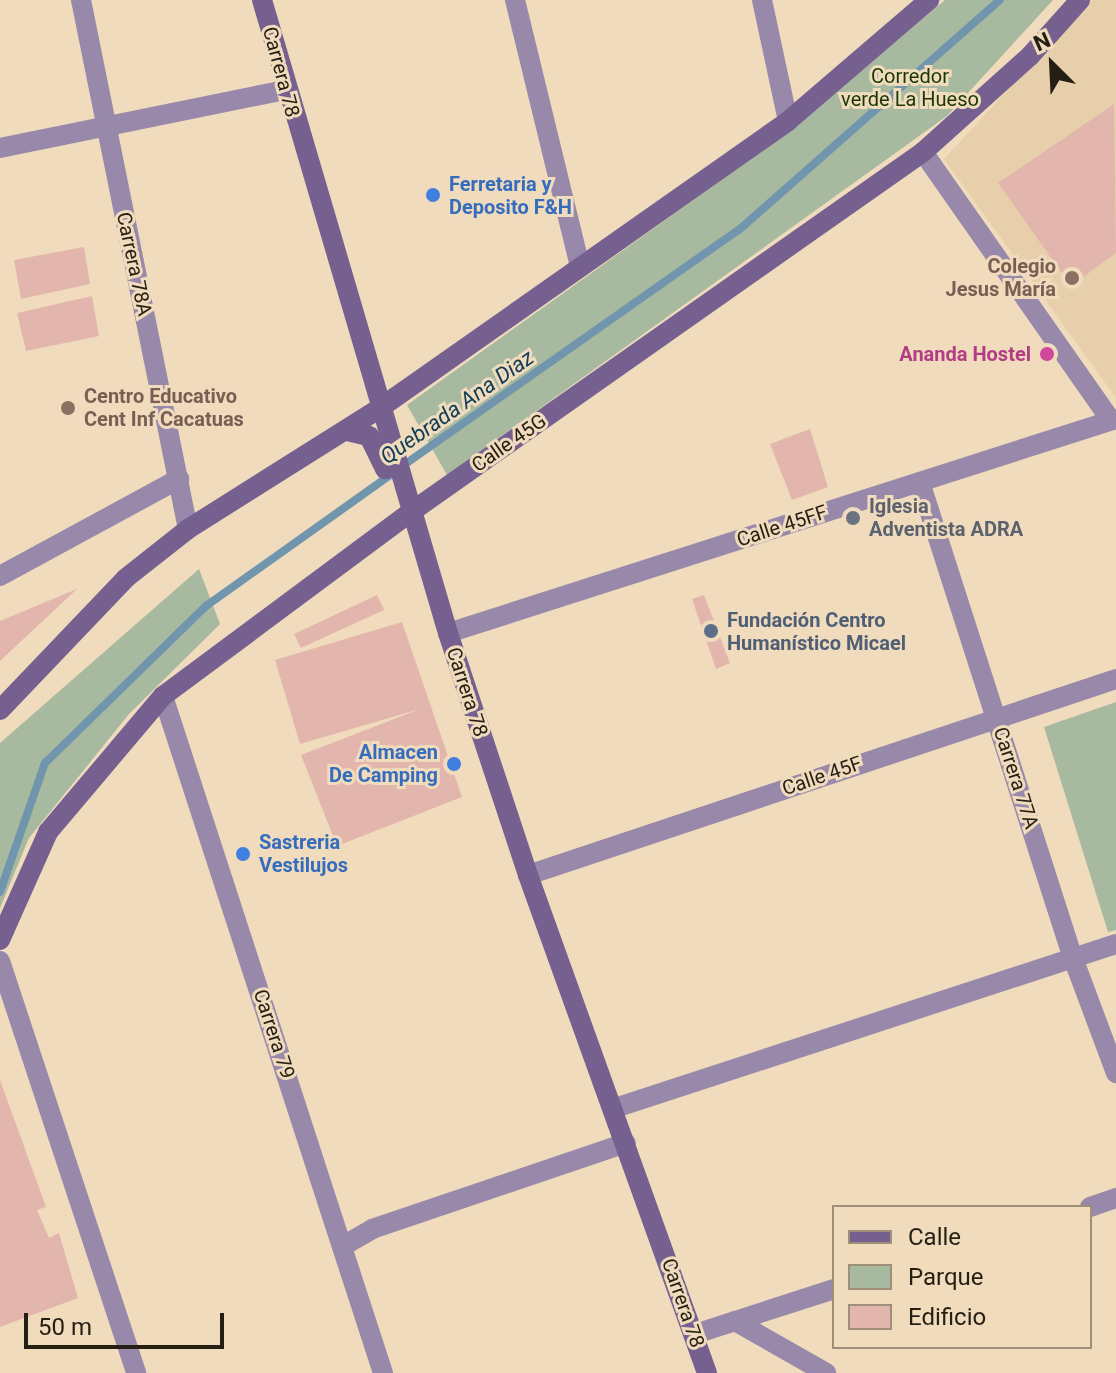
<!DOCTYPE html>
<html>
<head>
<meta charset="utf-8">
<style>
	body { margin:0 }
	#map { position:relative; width:1116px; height:1373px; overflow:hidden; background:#f0dbbd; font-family:Roboto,sans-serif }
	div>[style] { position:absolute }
	.built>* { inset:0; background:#e8cfab }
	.green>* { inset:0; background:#a7ba9f }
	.stream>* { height:8px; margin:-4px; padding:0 4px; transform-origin:4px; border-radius:4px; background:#7295ae }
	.building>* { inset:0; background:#e3b6ad }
	.street>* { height:20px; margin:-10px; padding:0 10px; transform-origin:10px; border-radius:10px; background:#9889aa }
	.secondary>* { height:20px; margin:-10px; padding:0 10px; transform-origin:10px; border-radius:10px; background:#766090 }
	.dots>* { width:22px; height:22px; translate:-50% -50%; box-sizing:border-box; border:4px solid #f0dbbd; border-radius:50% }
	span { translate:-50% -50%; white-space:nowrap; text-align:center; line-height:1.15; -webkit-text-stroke:6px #f0dbbd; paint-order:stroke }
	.street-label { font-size:20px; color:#251e13 }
	.park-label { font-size:20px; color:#193806 }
	.shop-label { font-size:20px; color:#366cbe; font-weight:700 }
	.left { translate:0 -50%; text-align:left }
	.right { translate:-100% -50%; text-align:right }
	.education-label { font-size:20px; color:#785e54; font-weight:700 }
	.hotel-label { font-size:20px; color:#b23c85; font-weight:700 }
	.worship-label { font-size:20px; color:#5b616d; font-weight:700 }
	.service-label { font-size:20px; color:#4e5e75; font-weight:700 }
	.water-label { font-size:22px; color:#0f3d58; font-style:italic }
	.legend { position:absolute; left:832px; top:1205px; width:260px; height:144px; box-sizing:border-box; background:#f0dbbd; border:2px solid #9f8f79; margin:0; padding:10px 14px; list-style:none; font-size:24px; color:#251e13 }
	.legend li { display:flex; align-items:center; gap:16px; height:40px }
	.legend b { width:40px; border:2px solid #9f8f79 }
	.north { position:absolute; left:1012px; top:24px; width:80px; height:80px; -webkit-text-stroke:6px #f0dbbd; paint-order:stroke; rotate:336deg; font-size:22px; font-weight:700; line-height:32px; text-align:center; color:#251e13 }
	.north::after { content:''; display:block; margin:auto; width:28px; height:36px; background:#251e13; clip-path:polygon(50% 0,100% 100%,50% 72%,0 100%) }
	.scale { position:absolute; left:24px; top:1313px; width:200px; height:36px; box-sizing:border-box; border:4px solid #251e13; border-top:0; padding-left:10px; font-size:24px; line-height:28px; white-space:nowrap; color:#251e13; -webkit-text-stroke:6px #f0dbbd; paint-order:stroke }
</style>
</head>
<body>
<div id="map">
	<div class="built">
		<i style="clip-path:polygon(1091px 0,1116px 0,1116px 398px,944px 159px)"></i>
	</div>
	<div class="green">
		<i style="clip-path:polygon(945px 0,1053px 0,947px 116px,447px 475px,407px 405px,794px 128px)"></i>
		<i style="clip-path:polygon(199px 569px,220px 624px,129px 714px,29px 838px,0 908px,0 743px)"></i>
		<i style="clip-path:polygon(1116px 702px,1116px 930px,1108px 932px,1044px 727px)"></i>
	</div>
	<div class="stream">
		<i style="left:401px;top:467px;width:414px;rotate:-35.1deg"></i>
		<i style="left:740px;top:229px;width:346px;rotate:-41.4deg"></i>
		<i style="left:0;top:892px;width:137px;rotate:-70.8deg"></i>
		<i style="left:45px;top:763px;width:225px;rotate:-44.3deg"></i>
		<i style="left:206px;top:606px;width:226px;rotate:-35.4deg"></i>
	</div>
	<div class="building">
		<i style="clip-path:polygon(1114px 104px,1116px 253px,1071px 286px,998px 183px)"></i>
		<i style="clip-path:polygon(84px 247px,90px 284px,21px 299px,14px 260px)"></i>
		<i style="clip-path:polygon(92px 296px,99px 336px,26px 351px,17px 313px)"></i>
		<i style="clip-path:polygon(810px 429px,828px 487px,792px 500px,770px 444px)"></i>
		<i style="clip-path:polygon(77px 589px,0 661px,0 621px)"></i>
		<i style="clip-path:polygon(377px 595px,384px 610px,301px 648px,294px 634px)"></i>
		<i style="clip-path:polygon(704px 595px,730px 663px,716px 669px,692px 599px)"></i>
		<i style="clip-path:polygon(402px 622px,462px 797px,337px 846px,301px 755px,420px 709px,300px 744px,275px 660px)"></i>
		<i style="clip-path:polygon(0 1080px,46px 1207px,37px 1210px,49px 1238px,59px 1233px,78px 1298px,0 1327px)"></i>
	</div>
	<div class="street">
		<i style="left:81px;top:0;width:540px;rotate:78.57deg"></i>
		<i style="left:515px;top:0;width:275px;rotate:76.3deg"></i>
		<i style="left:762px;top:0;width:124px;rotate:77.9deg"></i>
		<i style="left:0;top:148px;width:290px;rotate:-11.5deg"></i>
		<i style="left:923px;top:152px;width:326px;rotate:55deg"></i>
		<i style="left:920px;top:482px;width:500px;rotate:72.2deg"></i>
		<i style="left:1073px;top:958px;width:123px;rotate:69.5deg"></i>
		<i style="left:0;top:576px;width:204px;rotate:-28.5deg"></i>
		<i style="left:448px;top:633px;width:701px;rotate:-17.76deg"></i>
		<i style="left:163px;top:696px;width:712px;rotate:72deg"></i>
		<i style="left:528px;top:875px;width:620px;rotate:-18.43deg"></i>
		<i style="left:0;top:961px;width:434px;rotate:71.7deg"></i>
		<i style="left:615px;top:1108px;width:527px;rotate:-18.13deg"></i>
		<i style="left:1090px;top:1207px;width:28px;rotate:-19deg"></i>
		<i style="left:343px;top:1246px;width:34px;rotate:-30deg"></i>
		<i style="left:372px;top:1229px;width:268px;rotate:-18.7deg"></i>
		<i style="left:735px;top:1321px;width:105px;rotate:29.7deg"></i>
		<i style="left:695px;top:1334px;width:146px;rotate:-17.9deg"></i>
	</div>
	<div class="secondary">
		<i style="left:262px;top:0;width:660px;rotate:73.63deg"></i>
		<i style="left:448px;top:633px;width:255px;rotate:71.7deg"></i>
		<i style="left:528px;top:875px;width:529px;rotate:70.23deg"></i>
		<i style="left:347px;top:431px;width:23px;rotate:13deg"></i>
		<i style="left:369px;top:436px;width:37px;rotate:64deg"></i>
		<i style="left:0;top:710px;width:182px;rotate:-46.3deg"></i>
		<i style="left:126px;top:578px;width:79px;rotate:-38.3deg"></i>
		<i style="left:188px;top:529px;width:227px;rotate:-32.2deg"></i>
		<i style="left:380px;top:408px;width:499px;rotate:-35.1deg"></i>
		<i style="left:788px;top:121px;width:186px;rotate:-40.6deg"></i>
		<i style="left:0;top:940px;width:118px;rotate:-66deg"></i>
		<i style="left:48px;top:832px;width:178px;rotate:-49.8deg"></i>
		<i style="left:163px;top:696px;width:309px;rotate:-36.6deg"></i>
		<i style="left:411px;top:512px;width:626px;rotate:-35.11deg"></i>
		<i style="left:923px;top:152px;width:144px;rotate:-41.9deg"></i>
		<i style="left:1030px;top:56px;width:75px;rotate:-48.2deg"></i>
	</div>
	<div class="dots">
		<i style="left:433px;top:195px;background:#3f7fe0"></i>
		<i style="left:1072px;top:278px;background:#8d6e63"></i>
		<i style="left:1047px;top:354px;background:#d1479c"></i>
		<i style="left:68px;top:408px;background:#8d6e63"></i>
		<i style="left:853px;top:518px;background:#6b7280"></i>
		<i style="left:711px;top:631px;background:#5c6f8a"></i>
		<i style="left:454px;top:764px;background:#3f7fe0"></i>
		<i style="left:243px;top:854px;background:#3f7fe0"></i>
	</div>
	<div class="street-label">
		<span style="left:281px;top:72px;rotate:75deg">Carrera 78</span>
		<span style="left:134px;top:264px;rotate:78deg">Carrera 78A</span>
		<span style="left:509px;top:443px;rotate:-35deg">Calle 45G</span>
		<span style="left:782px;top:526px;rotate:-18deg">Calle 45FF</span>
		<span style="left:467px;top:692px;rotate:72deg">Carrera 78</span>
		<span style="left:822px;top:776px;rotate:-19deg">Calle 45F</span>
		<span style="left:1016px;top:778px;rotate:72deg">Carrera 77A</span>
		<span style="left:274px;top:1034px;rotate:72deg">Carrera 79</span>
		<span style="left:683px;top:1303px;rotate:71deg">Carrera 78</span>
	</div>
	<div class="park-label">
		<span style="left:910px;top:88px">Corredor<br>verde La Hueso</span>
	</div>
	<div class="shop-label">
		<span class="left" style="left:449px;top:196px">Ferretaria y<br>Deposito F&amp;H</span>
		<span class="right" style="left:438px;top:764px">Almacen<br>De Camping</span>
		<span class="left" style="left:259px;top:854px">Sastreria<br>Vestilujos</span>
	</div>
	<div class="education-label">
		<span class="right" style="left:1056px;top:278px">Colegio<br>Jesus María</span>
		<span class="left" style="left:84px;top:408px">Centro Educativo<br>Cent Inf Cacatuas</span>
	</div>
	<div class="hotel-label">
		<span class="right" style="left:1031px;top:354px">Ananda Hostel</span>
	</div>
	<div class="worship-label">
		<span class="left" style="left:869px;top:518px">Iglesia<br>Adventista ADRA</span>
	</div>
	<div class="service-label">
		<span class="left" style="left:727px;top:632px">Fundación Centro<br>Humanístico Micael</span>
	</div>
	<div class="water-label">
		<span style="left:457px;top:407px;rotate:-35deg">Quebrada Ana Diaz</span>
	</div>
	<ul class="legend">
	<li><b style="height:10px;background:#766090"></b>Calle</li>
	<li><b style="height:22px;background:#a7ba9f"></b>Parque</li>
	<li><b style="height:22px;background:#e3b6ad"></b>Edificio</li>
	</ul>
	<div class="north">N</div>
	<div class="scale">50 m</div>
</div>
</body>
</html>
